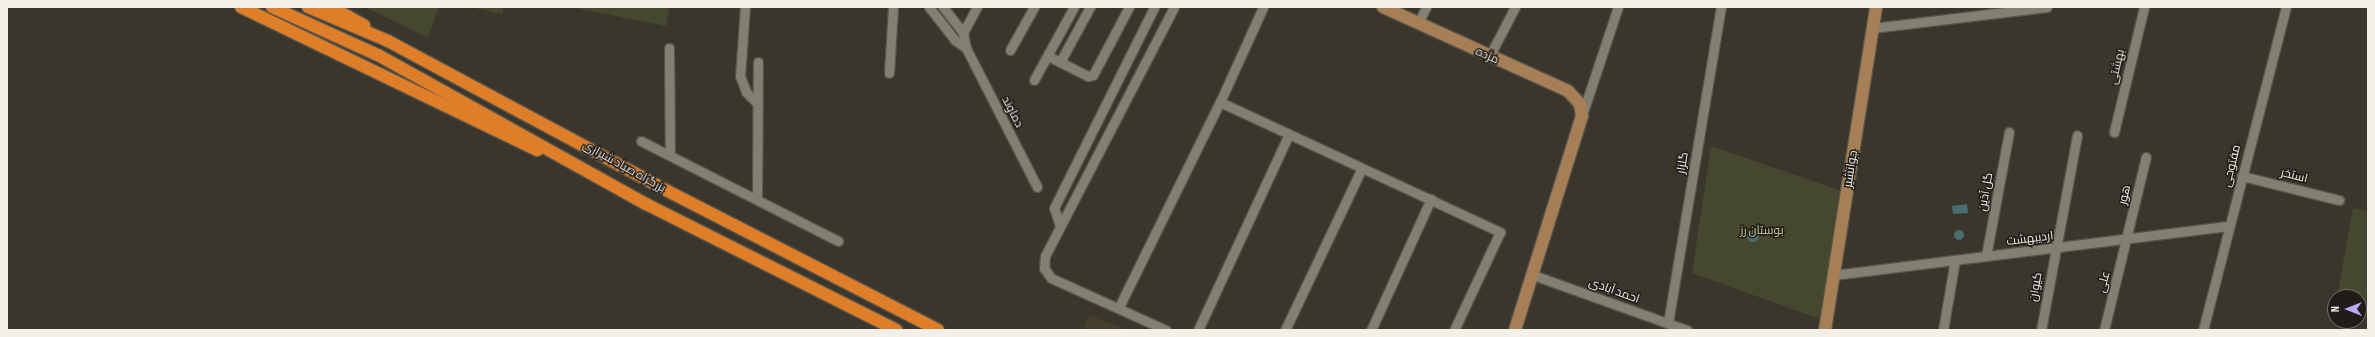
<!DOCTYPE html>
<html>
<head>
<meta charset="utf-8">
<style>
	body { margin:0 }
	#map { position:relative; width:2375px; height:337px; overflow:hidden; background:#3a362b; font-family:"Sofia Sans Condensed",Cairo,sans-serif }
	div>[style] { position:absolute }
	.built>* { inset:0; background:#463e2d }
	.green>* { inset:0; background:#45472e }
	.water>* { inset:0; background:#486e71 }
	.round { border-radius:50% }
	.roads { filter:drop-shadow(1px 0 #58544b) drop-shadow(-1px 0 #58544b) drop-shadow(0 1px #58544b) drop-shadow(0 -1px #58544b) }
	.minor>* { height:9px; margin:-4.5px; padding:0 4.5px; transform-origin:4.5px; border-radius:4.5px; background:#847f73 }
	.secondary>* { height:12px; margin:-6px; padding:0 6px; transform-origin:6px; border-radius:6px; background:#a67f57 }
	.trunk>* { height:12px; margin:-6px; padding:0 6px; transform-origin:6px; border-radius:6px; background:#de7e28 }
	span { translate:-50% -50%; white-space:nowrap; text-align:center; line-height:1.15; -webkit-text-stroke:3px #201d19; paint-order:stroke }
	.street-label { font-size:12px; color:#f3efe9 }
	.park-label { font-size:12px; color:#cacd95 }
	.frame { position:absolute; inset:0; border:8px solid #f3efe9; pointer-events:none }
	.north { position:absolute; left:2327px; top:289px; width:40px; height:40px; box-sizing:border-box; background:#201d19; border:1px solid #74716c; border-radius:50%; rotate:270deg; font-size:11px; font-weight:700; line-height:16px; text-align:center; color:#f3efe9 }
	.north::after { content:''; display:block; margin:auto; width:14px; height:18px; background:#bbaaf6; clip-path:polygon(50% 0,100% 100%,50% 72%,0 100%) }
</style>
</head>
<body>
<div id="map">
	<div class="built">
		<i style="clip-path:polygon(1090px 315px,1127px 330px,1082px 330px)"></i>
	</div>
	<div class="green">
		<i style="clip-path:polygon(365px 7px,439px 7px,428px 38px)"></i>
		<i style="clip-path:polygon(470px 7px,503px 7px,502px 14px)"></i>
		<i style="clip-path:polygon(570px 7px,670px 7px,666px 26px)"></i>
		<i style="clip-path:polygon(1711px 146px,1842px 191px,1820px 319px,1692px 273px)"></i>
		<i style="clip-path:polygon(2353px 208px,2368px 211px,2368px 303px,2359px 302px,2359px 297px,2337px 297px)"></i>
	</div>
	<div class="water">
		<i style="clip-path:polygon(1967px 204px,1968px 213px,1953px 214px,1952px 206px)"></i>
		<i class="round" style="left:1954px;top:230px;width:10px;height:10px"></i>
		<i class="round" style="left:1747px;top:230px;width:12px;height:12px"></i>
	</div>
	<div class="roads">
		<div class="minor">
			<i style="left:745px;top:7px;width:69px;rotate:94.1deg"></i>
			<i style="left:740px;top:76px;width:17px;rotate:69deg"></i>
			<i style="left:746px;top:92px;width:17px;rotate:45deg"></i>
			<i style="left:929px;top:7px;width:42px;rotate:51.8deg"></i>
			<i style="left:955px;top:40px;width:14px;rotate:36deg"></i>
			<i style="left:943px;top:7px;width:33px;rotate:52deg"></i>
			<i style="left:963px;top:33px;width:15px;rotate:79deg"></i>
			<i style="left:966px;top:48px;width:156px;rotate:62.9deg"></i>
			<i style="left:1418px;top:23px;width:18px;rotate:-63deg"></i>
			<i style="left:1873px;top:28px;width:175px;rotate:-6.9deg"></i>
			<i style="left:963px;top:33px;width:30px;rotate:-62deg"></i>
			<i style="left:669px;top:48px;width:107px;rotate:89.5deg"></i>
			<i style="left:1010px;top:50px;width:49px;rotate:-60.8deg"></i>
			<i style="left:1048px;top:56px;width:45px;rotate:26.6deg"></i>
			<i style="left:1088px;top:76px;width:5px;rotate:-11deg"></i>
			<i style="left:1093px;top:75px;width:77px;rotate:-62.1deg"></i>
			<i style="left:1489px;top:57px;width:56px;rotate:-62.5deg"></i>
			<i style="left:1060px;top:62px;width:63px;rotate:-61.4deg"></i>
			<i style="left:889px;top:73px;width:66px;rotate:-86.5deg"></i>
			<i style="left:1034px;top:80px;width:83px;rotate:-61.3deg"></i>
			<i style="left:1220px;top:102px;width:309px;rotate:24.9deg"></i>
			<i style="left:1500px;top:232px;width:108px;rotate:115.1deg"></i>
			<i style="left:1583px;top:112px;width:111px;rotate:-71.6deg"></i>
			<i style="left:2114px;top:132px;width:129px;rotate:-76.5deg"></i>
			<i style="left:641px;top:141px;width:221px;rotate:26.9deg"></i>
			<i style="left:2242px;top:176px;width:100px;rotate:13.9deg"></i>
			<i style="left:757px;top:198px;width:136px;rotate:-89.6deg"></i>
			<i style="left:1060px;top:226px;width:19px;rotate:-108deg"></i>
			<i style="left:1054px;top:208px;width:225px;rotate:-63.5deg"></i>
			<i style="left:1986px;top:256px;width:126px;rotate:-79.5deg"></i>
			<i style="left:1533px;top:275px;width:164px;rotate:19.7deg"></i>
			<i style="left:1834px;top:275px;width:398px;rotate:-7.1deg"></i>
			<i style="left:1119px;top:307px;width:229px;rotate:-63.8deg"></i>
			<i style="left:1220px;top:102px;width:104px;rotate:-65.6deg"></i>
			<i style="left:1668px;top:323px;width:320px;rotate:-80.5deg"></i>
			<i style="left:1166px;top:330px;width:126px;rotate:-155.7deg"></i>
			<i style="left:1051px;top:278px;width:12px;rotate:-125deg"></i>
			<i style="left:1044px;top:268px;width:12px;rotate:-85deg"></i>
			<i style="left:1045px;top:256px;width:280px;rotate:-62.6deg"></i>
			<i style="left:1198px;top:330px;width:216px;rotate:-65.1deg"></i>
			<i style="left:1285px;top:330px;width:179px;rotate:-64.6deg"></i>
			<i style="left:1371px;top:330px;width:144px;rotate:-65.4deg"></i>
			<i style="left:1943px;top:330px;width:71px;rotate:-80.3deg"></i>
			<i style="left:2041px;top:330px;width:198px;rotate:-79.5deg"></i>
			<i style="left:2104px;top:330px;width:178px;rotate:-76.4deg"></i>
			<i style="left:2203px;top:330px;width:333px;rotate:-75.6deg"></i>
		</div>
		<div class="secondary">
			<i style="left:1383px;top:7px;width:203px;rotate:24.4deg"></i>
			<i style="left:1568px;top:91px;width:18px;rotate:47deg"></i>
			<i style="left:1580px;top:104px;width:12px;rotate:81deg"></i>
			<i style="left:1582px;top:116px;width:224px;rotate:107.4deg"></i>
			<i style="left:1825px;top:330px;width:327px;rotate:-81deg"></i>
		</div>
		<div class="trunk">
			<i style="left:241px;top:7px;width:329px;rotate:25.8deg"></i>
			<i style="left:272px;top:7px;width:116px;rotate:24.4deg"></i>
			<i style="left:378px;top:55px;width:307px;rotate:29.1deg"></i>
			<i style="left:646px;top:204px;width:280px;rotate:26.7deg"></i>
			<i style="left:308px;top:7px;width:87px;rotate:23deg"></i>
			<i style="left:388px;top:41px;width:304px;rotate:28.2deg"></i>
			<i style="left:656px;top:185px;width:317px;rotate:27.2deg"></i>
			<i style="left:331px;top:7px;width:38px;rotate:29deg"></i>
		</div>
	</div>
	<div class="street-label">
		<span style="left:1487px;top:56px;rotate:24deg">مژده</span>
		<span style="left:2117px;top:67px;rotate:-77deg">بهشتی</span>
		<span style="left:1012px;top:112px;rotate:63deg">دماوند</span>
		<span style="left:1683px;top:163px;rotate:-81deg">گلزار</span>
		<span style="left:2232px;top:166px;rotate:-76deg">مفتوحی</span>
		<span style="left:624px;top:167px;rotate:29deg">بزرگراه صیاد شیرازی</span>
		<span style="left:1851px;top:169px;rotate:-81deg">جوانشیر</span>
		<span style="left:2294px;top:176px;rotate:14deg">استخر</span>
		<span style="left:1986px;top:192px;rotate:-80deg">گل آذین</span>
		<span style="left:2125px;top:195px;rotate:-76deg">هور</span>
		<span style="left:2030px;top:239px;rotate:-7deg">اردیبهشت</span>
		<span style="left:2104px;top:282px;rotate:-76deg">علی</span>
		<span style="left:2036px;top:287px;rotate:-80deg">کیوان</span>
		<span style="left:1614px;top:291px;rotate:20deg">احمد آبادی</span>
	</div>
	<div class="park-label">
		<span style="left:1762px;top:231px">بوستان رز</span>
	</div>
	<div class="frame"></div>
	<div class="north">N</div>
</div>
</body>
</html>
